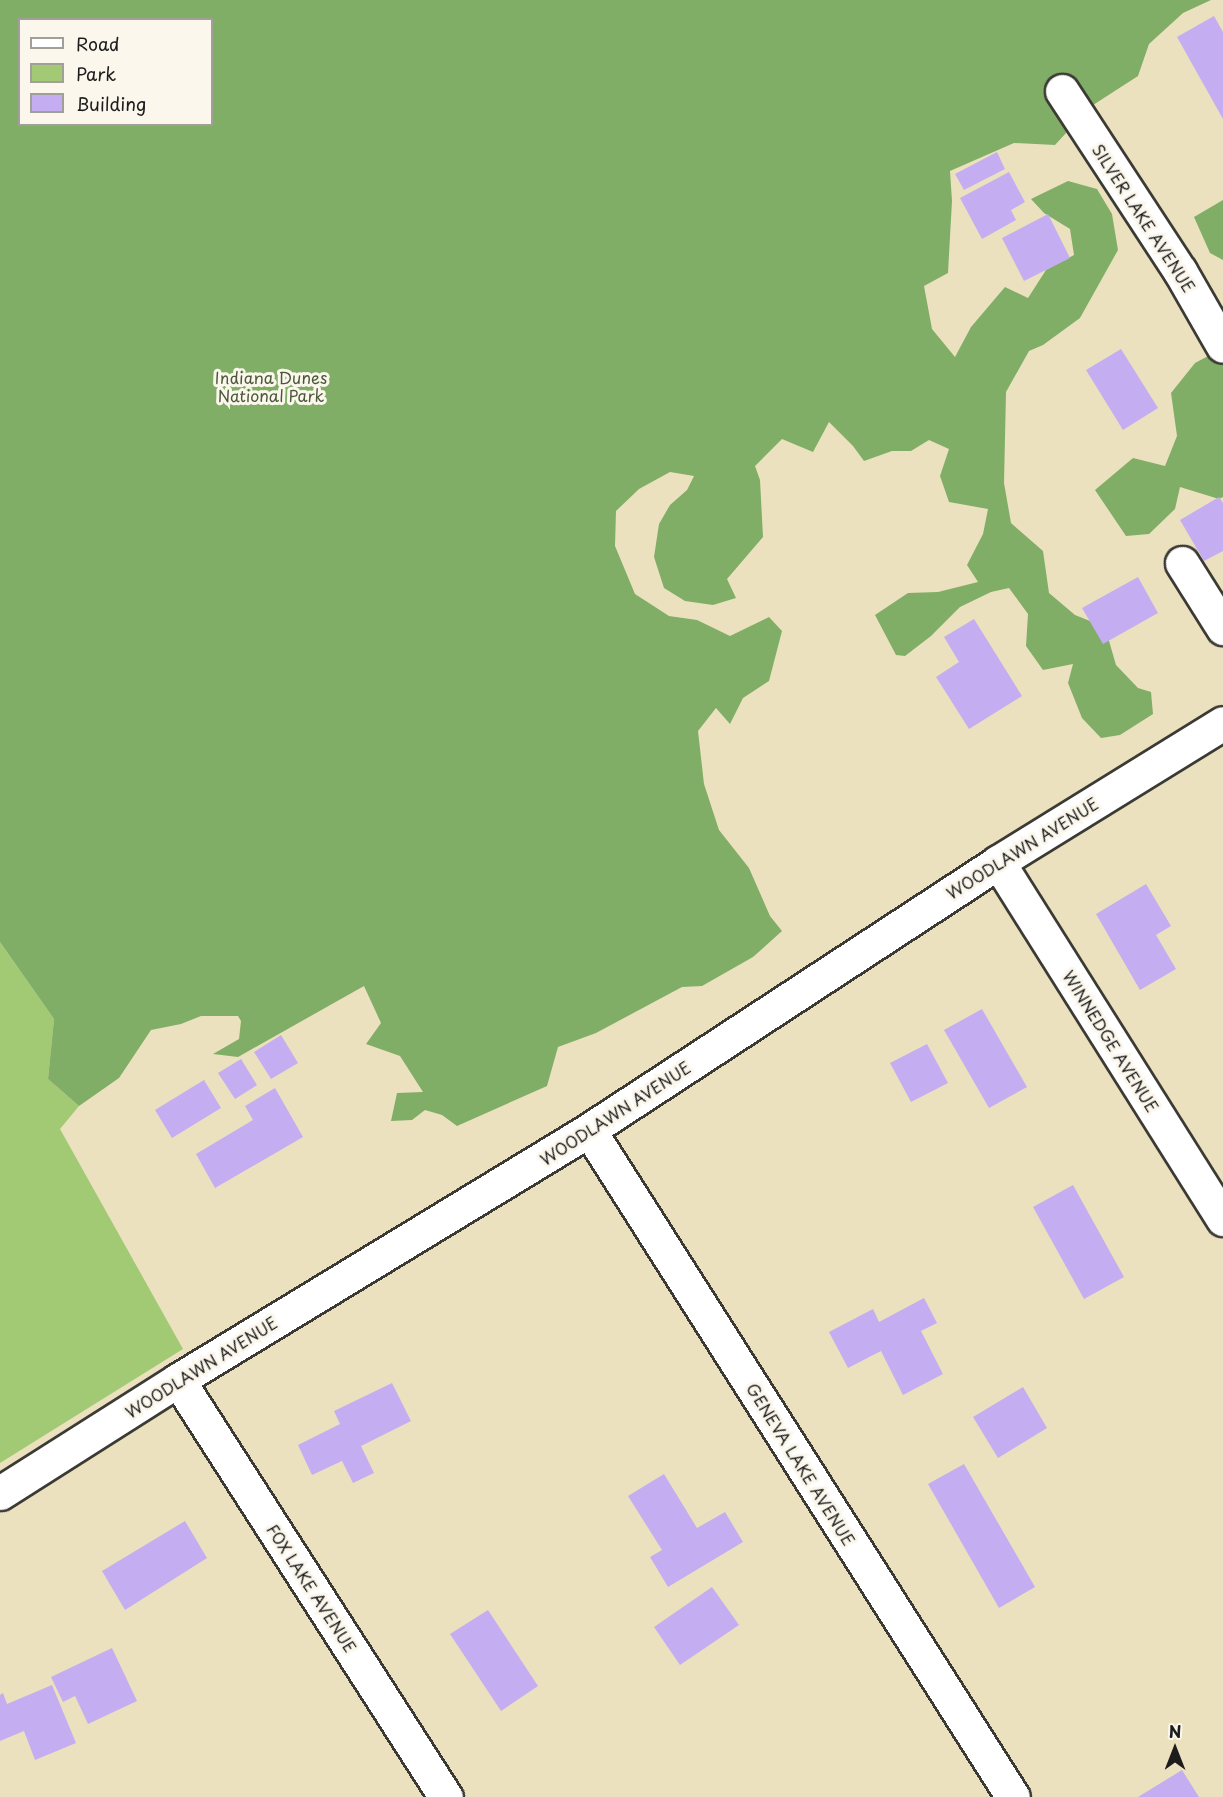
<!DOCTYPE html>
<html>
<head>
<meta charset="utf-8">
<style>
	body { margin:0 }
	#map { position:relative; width:1223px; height:1797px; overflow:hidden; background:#ebe1bf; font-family:"Playpen Sans",sans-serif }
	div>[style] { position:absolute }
	.green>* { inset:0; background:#a2ca75 }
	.forest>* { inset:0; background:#81ae66 }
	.building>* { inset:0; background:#c5adf1 }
	.roads { filter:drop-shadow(2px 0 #3b3a34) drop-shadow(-2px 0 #3b3a34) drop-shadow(0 2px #3b3a34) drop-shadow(0 -2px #3b3a34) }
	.minor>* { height:33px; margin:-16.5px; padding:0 16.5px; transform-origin:16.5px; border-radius:16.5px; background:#fff }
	span { translate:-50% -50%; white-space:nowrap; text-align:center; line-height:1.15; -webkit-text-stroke:6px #fbf7ec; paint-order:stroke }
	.street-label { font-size:16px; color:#1c1c1c }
	.park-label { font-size:16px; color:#4b593b }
	.legend { position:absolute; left:18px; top:18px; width:195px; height:108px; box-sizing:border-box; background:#fbf7ec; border:2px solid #a29f99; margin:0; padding:8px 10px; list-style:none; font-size:18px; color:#1c1c1c }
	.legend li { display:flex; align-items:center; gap:12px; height:30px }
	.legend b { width:30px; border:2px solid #a29f99 }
	.north { position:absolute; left:1145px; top:1719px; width:60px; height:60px; -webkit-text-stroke:4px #fbf7ec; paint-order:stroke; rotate:0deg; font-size:16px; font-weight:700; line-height:24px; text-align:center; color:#1c1c1c }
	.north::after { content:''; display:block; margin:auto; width:21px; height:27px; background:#1c1c1c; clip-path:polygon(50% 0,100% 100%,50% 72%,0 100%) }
</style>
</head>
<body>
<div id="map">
	<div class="green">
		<i style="clip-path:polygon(0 942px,54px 1019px,48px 1079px,79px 1106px,60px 1129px,183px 1349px,0 1463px)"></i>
	</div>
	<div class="forest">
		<i style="clip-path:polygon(evenodd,0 0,1211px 0,1183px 13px,1149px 44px,1138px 76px,1090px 107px,1055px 145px,1014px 143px,950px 171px,952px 201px,948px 273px,924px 286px,932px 329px,955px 357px,971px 327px,1005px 287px,1028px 298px,1046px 270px,1074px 255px,1070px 229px,1044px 213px,1031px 199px,1068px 181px,1097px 189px,1112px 214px,1118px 250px,1080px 318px,1043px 345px,1029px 351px,1006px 392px,1004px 483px,1011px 523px,1043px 551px,1049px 593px,1075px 615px,1105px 627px,1116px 665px,1138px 688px,1151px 692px,1153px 714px,1120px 735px,1101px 738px,1082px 718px,1068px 683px,1073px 664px,1043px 670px,1026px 646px,1028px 614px,1009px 588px,991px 592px,960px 607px,931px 636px,905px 656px,896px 655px,875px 615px,908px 593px,938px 592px,978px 582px,967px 565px,983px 534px,988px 509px,949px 502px,940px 476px,949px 449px,929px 440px,911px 451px,892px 451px,864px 461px,853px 446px,829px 422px,813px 452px,782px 439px,755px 466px,760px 480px,763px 537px,727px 579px,736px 598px,713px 605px,685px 601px,664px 588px,654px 557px,659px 524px,670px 505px,687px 490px,694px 476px,670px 472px,639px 489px,616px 511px,615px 546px,635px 594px,669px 616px,697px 620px,730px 636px,769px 617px,782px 631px,769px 681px,743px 698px,730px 724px,716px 708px,698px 731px,704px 784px,719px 830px,749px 868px,770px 916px,782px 931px,753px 957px,702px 986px,682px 987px,596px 1033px,558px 1047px,547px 1086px,457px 1126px,442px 1115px,425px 1110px,412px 1120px,391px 1121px,397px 1093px,423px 1092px,400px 1056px,366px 1044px,381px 1023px,364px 986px,238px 1057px,213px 1054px,239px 1039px,241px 1021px,238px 1016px,201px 1016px,181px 1024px,151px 1030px,119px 1078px,79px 1106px,48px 1079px,54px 1019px,0 942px,0 0,20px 20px,212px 20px,212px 124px,20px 124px,20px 20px)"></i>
		<i style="clip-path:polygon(1223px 200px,1223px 260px,1210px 253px,1194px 217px)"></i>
		<i style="clip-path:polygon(1223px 348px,1223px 497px,1219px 499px,1180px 487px,1175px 509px,1149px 534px,1126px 536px,1095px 490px,1133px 458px,1165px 466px,1177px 436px,1171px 393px,1195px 363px)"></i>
	</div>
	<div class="building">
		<i style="clip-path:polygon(1214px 16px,1223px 32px,1223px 119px,1177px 37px)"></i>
		<i style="clip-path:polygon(997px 152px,1005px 169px,964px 190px,955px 174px)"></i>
		<i style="clip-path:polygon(1009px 172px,1025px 202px,1011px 210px,1016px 220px,982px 239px,960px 198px)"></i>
		<i style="clip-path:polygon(1048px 214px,1070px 258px,1024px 281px,1002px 238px)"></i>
		<i style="clip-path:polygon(1121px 349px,1158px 408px,1123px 430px,1086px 370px)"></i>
		<i style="clip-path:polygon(1219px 497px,1223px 503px,1223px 551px,1204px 561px,1180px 520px)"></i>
		<i style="clip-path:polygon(1138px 577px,1158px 613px,1103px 644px,1082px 608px)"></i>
		<i style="clip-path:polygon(974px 619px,1022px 696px,969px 729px,936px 677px,959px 662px,944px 637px)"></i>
		<i style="clip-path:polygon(1146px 884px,1171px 926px,1156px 935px,1176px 969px,1140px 990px,1096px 914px)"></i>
		<i style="clip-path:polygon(982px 1009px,1027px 1087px,989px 1108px,944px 1030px)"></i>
		<i style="clip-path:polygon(281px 1035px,298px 1063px,271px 1079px,254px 1052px)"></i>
		<i style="clip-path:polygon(927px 1044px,948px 1083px,911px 1102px,890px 1063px)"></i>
		<i style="clip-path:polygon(241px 1059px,257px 1085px,235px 1099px,218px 1073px)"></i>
		<i style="clip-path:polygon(204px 1080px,221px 1108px,172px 1138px,155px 1110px)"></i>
		<i style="clip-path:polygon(275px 1088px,303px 1137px,215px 1188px,196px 1154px,253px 1120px,245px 1106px)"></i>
		<i style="clip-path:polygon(1073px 1185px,1124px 1277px,1084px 1299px,1033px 1207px)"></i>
		<i style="clip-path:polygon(924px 1298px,937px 1323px,921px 1331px,943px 1374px,903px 1395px,881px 1351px,848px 1368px,829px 1332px,873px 1309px,879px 1322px)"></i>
		<i style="clip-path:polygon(392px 1383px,411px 1421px,361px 1446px,374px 1473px,353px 1483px,342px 1461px,312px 1475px,298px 1445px,340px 1424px,334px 1411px)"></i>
		<i style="clip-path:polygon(1023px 1387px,1047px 1428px,998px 1458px,973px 1417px)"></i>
		<i style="clip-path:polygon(964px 1464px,1035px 1587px,999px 1608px,928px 1484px)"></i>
		<i style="clip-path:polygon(664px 1474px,697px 1528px,725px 1512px,743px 1542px,668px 1587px,650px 1557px,662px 1550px,628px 1496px)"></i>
		<i style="clip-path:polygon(185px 1521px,207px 1558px,125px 1610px,102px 1571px)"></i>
		<i style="clip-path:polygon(712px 1587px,739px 1625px,680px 1665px,654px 1627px)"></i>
		<i style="clip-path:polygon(488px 1610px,538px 1686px,501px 1711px,450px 1634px)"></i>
		<i style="clip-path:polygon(112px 1648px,137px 1701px,88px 1724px,75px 1696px,63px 1702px,51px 1677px)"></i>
		<i style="clip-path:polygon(52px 1685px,76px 1743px,35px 1760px,24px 1731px,0 1741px,0 1695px,3px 1693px,7px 1704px)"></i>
		<i style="clip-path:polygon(1182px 1770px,1199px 1797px,1138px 1797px)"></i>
	</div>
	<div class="roads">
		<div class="minor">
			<i style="left:1062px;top:91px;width:215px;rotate:56.8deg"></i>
			<i style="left:1180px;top:271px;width:86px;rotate:60.2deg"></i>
			<i style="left:1182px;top:563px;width:77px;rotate:57.8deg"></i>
			<i style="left:998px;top:862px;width:422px;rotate:57.8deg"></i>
			<i style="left:589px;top:1130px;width:790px;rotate:57.56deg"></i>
			<i style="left:178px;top:1380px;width:496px;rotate:57.3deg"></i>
			<i style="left:0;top:1493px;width:211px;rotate:-32.4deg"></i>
			<i style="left:178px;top:1380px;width:481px;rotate:-31.3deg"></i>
			<i style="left:589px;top:1130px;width:489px;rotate:-33.2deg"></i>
			<i style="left:998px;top:862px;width:264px;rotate:-31.7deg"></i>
		</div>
	</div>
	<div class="street-label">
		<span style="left:1144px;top:218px;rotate:57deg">SILVER LAKE AVENUE</span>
		<span style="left:1022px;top:848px;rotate:-32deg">WOODLAWN AVENUE</span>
		<span style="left:1111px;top:1041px;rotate:58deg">WINNEDGE AVENUE</span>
		<span style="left:615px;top:1113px;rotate:-33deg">WOODLAWN AVENUE</span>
		<span style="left:201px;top:1367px;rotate:-32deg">WOODLAWN AVENUE</span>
		<span style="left:801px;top:1464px;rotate:58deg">GENEVA LAKE AVENUE</span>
		<span style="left:312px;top:1588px;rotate:57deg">FOX LAKE AVENUE</span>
	</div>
	<div class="park-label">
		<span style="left:271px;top:386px">Indiana Dunes<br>National Park</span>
	</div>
	<ul class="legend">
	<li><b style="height:8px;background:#fff"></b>Road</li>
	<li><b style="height:16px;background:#a2ca75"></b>Park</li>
	<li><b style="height:16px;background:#c5adf1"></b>Building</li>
	</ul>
	<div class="north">N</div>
</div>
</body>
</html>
